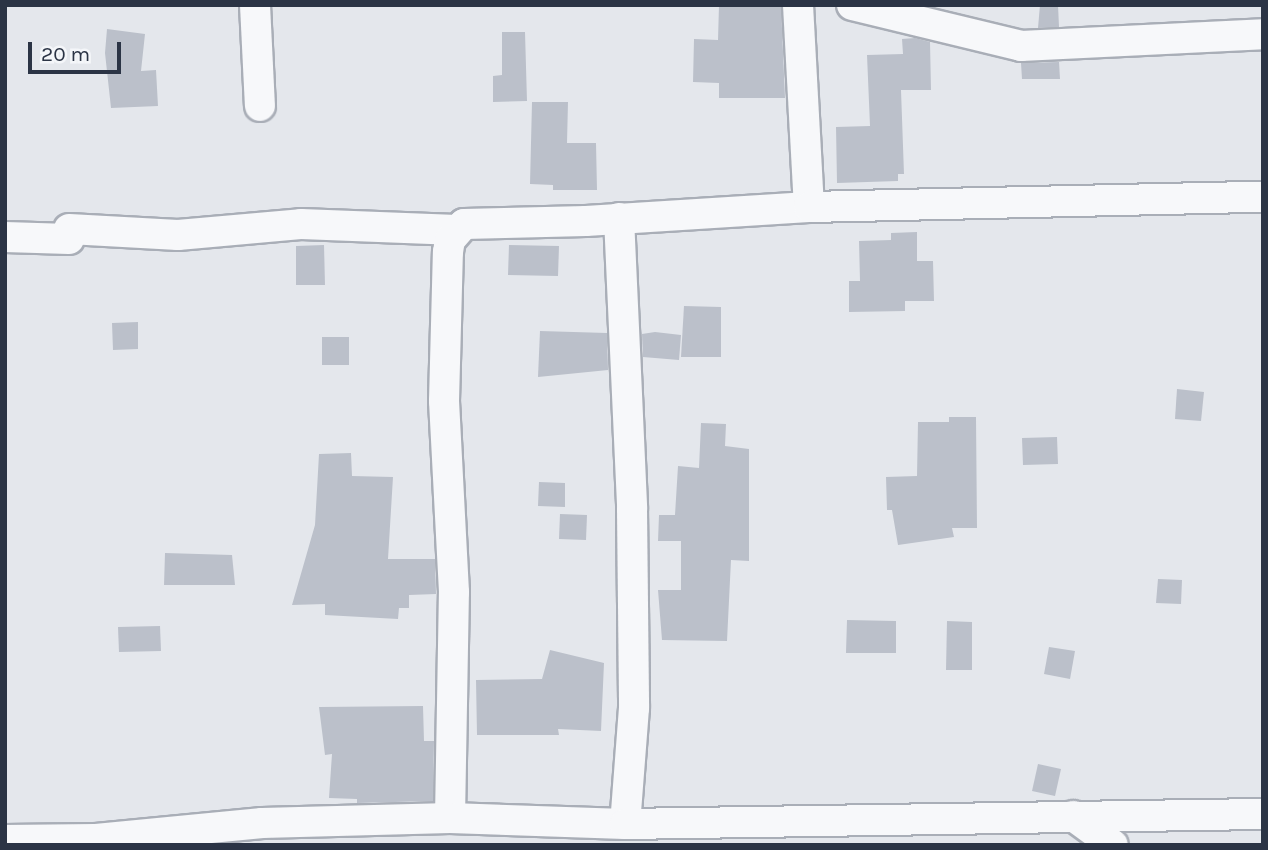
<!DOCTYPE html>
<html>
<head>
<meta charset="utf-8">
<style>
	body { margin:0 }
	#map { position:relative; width:1268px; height:850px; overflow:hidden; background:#e4e7ec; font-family:Karla,sans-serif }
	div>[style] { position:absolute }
	.building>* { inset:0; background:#bbc0ca }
	.roads { filter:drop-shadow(2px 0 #a9aeb7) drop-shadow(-2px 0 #a9aeb7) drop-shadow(0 2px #a9aeb7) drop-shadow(0 -2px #a9aeb7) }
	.minor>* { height:30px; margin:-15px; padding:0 15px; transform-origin:15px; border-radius:15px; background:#f7f8fa }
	span { translate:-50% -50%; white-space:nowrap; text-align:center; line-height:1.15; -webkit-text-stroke:5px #f4f6f9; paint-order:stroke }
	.frame { position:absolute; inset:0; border:7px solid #2b3445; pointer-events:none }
	.scale { position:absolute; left:28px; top:42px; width:93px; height:32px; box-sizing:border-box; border:4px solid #2b3445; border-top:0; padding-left:9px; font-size:21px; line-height:24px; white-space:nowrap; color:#2b3445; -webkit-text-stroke:5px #f4f6f9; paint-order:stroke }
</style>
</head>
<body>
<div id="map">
	<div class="building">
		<i style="clip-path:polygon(719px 5px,781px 5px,785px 98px,719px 98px,719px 83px,693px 82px,694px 39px,718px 40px)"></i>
		<i style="clip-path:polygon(1040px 5px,1058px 5px,1059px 27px,1038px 28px)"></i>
		<i style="clip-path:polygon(107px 29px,145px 34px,141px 71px,156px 70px,158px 106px,111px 108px,105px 53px)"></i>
		<i style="clip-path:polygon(502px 32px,525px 32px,527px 101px,493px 102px,493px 76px,502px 75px)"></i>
		<i style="clip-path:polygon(915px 38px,930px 42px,931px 90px,901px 90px,904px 174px,898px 174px,898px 181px,837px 183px,836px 127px,870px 126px,867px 55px,903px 54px,902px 39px)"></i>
		<i style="clip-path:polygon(1059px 62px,1060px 79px,1022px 79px,1021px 63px)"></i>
		<i style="clip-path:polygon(532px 102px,568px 102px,567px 143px,596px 143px,597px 190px,553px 190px,553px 185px,530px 184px)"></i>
		<i style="clip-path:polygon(917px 232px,917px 261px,933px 261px,934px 301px,905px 301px,905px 311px,849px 312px,849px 281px,860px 281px,859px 241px,891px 240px,891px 233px)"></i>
		<i style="clip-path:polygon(324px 245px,325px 285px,296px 285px,296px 246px)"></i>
		<i style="clip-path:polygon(509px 245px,559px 246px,558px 276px,508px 275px)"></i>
		<i style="clip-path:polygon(684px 306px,721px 307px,721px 357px,681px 357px)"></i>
		<i style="clip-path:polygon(138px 322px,138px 349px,113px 350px,112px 323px)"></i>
		<i style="clip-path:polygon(540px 331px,607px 333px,608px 370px,538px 377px)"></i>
		<i style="clip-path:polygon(655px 332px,681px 335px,679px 360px,643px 357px,642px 334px)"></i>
		<i style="clip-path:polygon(322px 337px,349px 337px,349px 365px,322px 365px)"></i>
		<i style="clip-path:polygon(1177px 389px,1204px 392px,1201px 421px,1175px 419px)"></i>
		<i style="clip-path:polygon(949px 417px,976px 417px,977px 528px,952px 528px,954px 537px,898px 545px,892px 510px,887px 510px,886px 477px,917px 476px,918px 422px,949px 422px)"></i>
		<i style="clip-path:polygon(701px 423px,726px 424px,725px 446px,749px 449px,749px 561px,731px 560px,727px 641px,662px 640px,658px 590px,681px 590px,681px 541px,658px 541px,659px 515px,675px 515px,678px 466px,699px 468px)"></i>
		<i style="clip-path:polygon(1057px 437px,1058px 464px,1023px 465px,1022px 438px)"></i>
		<i style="clip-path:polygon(351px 453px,352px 476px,393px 477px,388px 559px,435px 559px,436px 594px,409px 595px,409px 608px,399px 608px,398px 619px,325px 615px,325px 604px,292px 605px,315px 525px,319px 454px)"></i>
		<i style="clip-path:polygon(539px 482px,565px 483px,565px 507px,538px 506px)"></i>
		<i style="clip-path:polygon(560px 514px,587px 515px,586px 540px,559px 539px)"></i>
		<i style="clip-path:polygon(165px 553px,232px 555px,235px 585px,164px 585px)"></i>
		<i style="clip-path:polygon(1158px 579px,1182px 580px,1181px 604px,1156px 603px)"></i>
		<i style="clip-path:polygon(847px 620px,896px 621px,896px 653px,846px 653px)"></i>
		<i style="clip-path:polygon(947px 621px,972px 622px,972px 670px,946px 670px)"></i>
		<i style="clip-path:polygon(160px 626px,161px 651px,119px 652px,118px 627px)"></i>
		<i style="clip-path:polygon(1049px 647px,1075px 651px,1070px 679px,1044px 674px)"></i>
		<i style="clip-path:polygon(550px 650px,604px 663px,601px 731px,558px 729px,559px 735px,477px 735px,476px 680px,542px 679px)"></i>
		<i style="clip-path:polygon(423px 706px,424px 741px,434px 741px,433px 801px,357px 803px,357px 799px,329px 798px,332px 754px,325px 755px,319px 707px)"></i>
		<i style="clip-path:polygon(1038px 764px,1061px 769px,1055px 796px,1032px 791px)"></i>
	</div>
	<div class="roads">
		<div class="minor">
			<i style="left:255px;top:5px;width:101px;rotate:87.2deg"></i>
			<i style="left:798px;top:5px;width:202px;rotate:86.9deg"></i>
			<i style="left:852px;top:5px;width:174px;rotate:13.6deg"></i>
			<i style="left:1021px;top:46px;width:242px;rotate:-2.8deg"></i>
			<i style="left:619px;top:218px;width:291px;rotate:87.4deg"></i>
			<i style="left:632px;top:509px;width:199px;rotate:89.4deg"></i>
			<i style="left:634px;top:708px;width:116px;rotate:94.4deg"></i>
			<i style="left:69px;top:229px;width:109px;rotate:3.2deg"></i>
			<i style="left:178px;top:235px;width:123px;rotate:-5.1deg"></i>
			<i style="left:301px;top:224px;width:156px;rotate:2.2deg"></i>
			<i style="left:5px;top:237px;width:64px;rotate:1.8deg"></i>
			<i style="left:1073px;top:816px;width:49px;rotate:35.9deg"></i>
			<i style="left:450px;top:818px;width:226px;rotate:-89deg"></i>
			<i style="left:454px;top:592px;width:191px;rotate:-93deg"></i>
			<i style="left:444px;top:401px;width:149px;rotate:-88.5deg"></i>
			<i style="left:448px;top:252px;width:12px;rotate:-81deg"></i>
			<i style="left:450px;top:240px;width:21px;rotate:-49deg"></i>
			<i style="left:464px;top:224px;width:122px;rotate:-1.4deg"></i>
			<i style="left:586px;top:221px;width:223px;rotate:-3.6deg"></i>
			<i style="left:809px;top:207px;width:454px;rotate:-1.3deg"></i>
			<i style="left:5px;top:840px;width:91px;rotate:-0.6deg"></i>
			<i style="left:96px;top:839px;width:167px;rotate:-5.5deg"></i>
			<i style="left:262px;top:823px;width:188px;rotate:-1.5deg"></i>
			<i style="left:450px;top:818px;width:175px;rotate:2deg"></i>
			<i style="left:625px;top:824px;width:638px;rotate:-0.9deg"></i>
		</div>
	</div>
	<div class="frame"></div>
	<div class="scale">20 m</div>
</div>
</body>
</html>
